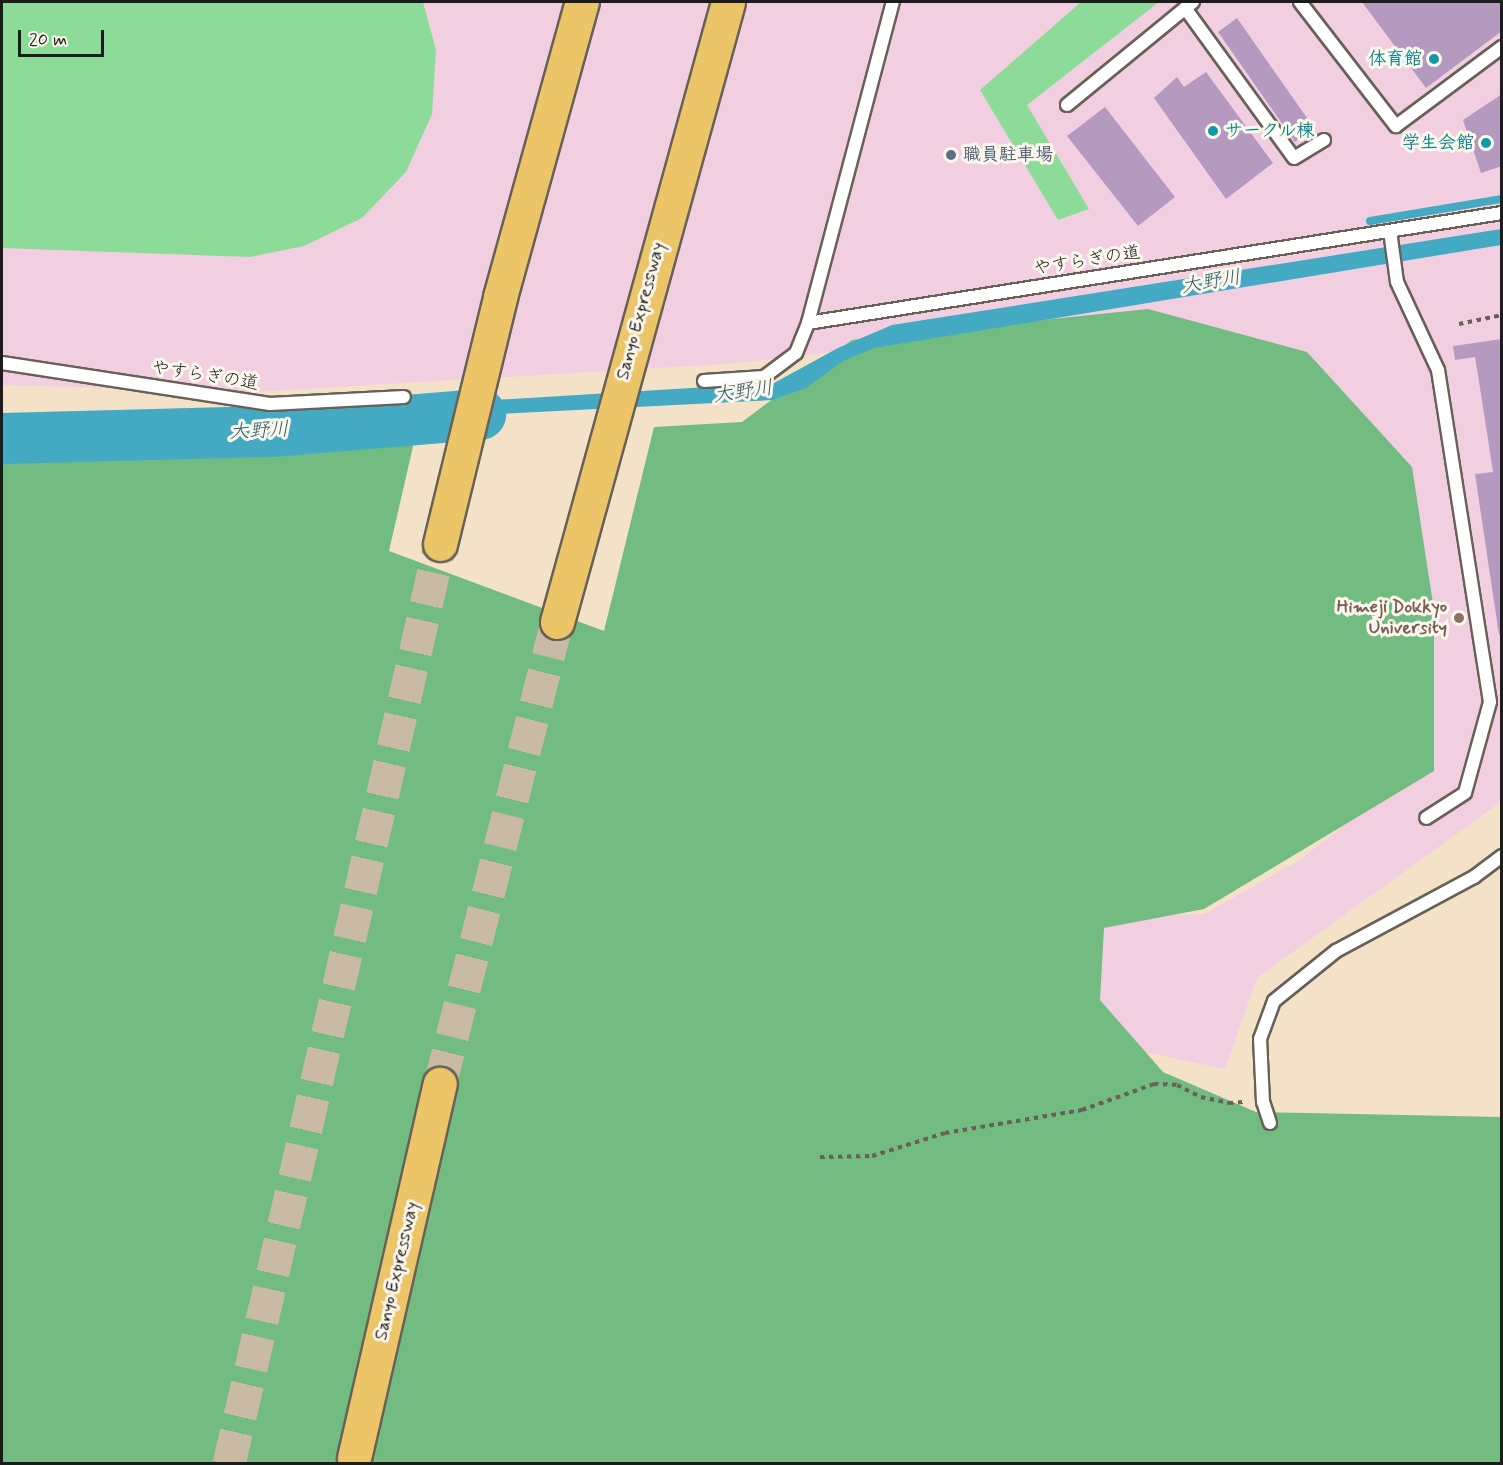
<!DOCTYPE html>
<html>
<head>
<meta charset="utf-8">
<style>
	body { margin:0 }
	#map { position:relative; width:1503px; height:1465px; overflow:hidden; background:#f3e2c7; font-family:Mynerve,"Klee One",sans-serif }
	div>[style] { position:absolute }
	.built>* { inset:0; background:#f2cfe0 }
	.green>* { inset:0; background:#8ddb99 }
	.forest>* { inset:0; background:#72bb81 }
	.water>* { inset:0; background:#44aac4 }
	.stream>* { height:8px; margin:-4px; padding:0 4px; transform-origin:4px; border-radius:4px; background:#44aac4 }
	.river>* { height:51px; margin:-25.5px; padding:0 25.5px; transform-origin:25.5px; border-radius:25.5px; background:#44aac4 }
	.building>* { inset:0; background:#b59ac0 }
	.motorway-tunnel>* { height:33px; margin-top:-16.5px; transform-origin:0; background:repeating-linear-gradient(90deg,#c8baa5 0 33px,transparent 0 49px) }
	.path>* { height:4px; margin-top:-2px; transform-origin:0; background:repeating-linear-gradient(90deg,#676158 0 4.5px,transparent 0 9px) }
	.roads { filter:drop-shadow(2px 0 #676158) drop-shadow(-2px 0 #676158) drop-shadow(0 2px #676158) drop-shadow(0 -2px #676158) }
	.service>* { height:12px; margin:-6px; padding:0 6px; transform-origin:6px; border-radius:6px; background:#fff }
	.motorway>* { height:33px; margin:-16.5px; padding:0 16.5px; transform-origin:16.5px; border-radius:16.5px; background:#edc569 }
	.dots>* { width:16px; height:16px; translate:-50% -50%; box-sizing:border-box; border:3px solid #fbf7ec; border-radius:50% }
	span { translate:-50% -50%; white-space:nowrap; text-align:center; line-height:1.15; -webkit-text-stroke:6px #fbf7ec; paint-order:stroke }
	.culture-label { font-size:18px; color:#0d838f; font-weight:700 }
	.right { translate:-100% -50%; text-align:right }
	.left { translate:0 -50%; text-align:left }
	.service-label { font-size:18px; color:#4e5e75; font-weight:700 }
	.street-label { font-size:18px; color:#1c1c1c }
	.education-label { font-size:18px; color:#785e54; font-weight:700 }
	.water-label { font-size:20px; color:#2e5c68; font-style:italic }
	.frame { position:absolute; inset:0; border:3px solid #1c1c1c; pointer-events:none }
	.scale { position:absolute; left:18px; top:30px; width:86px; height:27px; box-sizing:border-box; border:3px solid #1c1c1c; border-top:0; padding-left:8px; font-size:18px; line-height:21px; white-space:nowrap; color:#1c1c1c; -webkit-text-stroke:4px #fbf7ec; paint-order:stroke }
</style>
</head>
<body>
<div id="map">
	<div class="built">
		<i style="clip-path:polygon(2px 2px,1501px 2px,1501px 802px,1257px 978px,1225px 1069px,1140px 1051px,1092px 999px,1104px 918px,1204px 914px,1298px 861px,1430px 759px,1159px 315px,726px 364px,252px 392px,2px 385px)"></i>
	</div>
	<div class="green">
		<i style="clip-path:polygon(2px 2px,423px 2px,436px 50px,432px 114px,406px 172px,362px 218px,304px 246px,250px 257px,2px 248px)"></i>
		<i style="clip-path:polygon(1081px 2px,1159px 2px,1027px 105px,1089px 209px,1058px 220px,980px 90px)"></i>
	</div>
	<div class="forest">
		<i style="clip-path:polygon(1148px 309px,1307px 352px,1412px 467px,1434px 610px,1434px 771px,1204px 909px,1104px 928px,1100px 1000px,1163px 1072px,1256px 1112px,1501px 1117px,1501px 1463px,2px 1463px,2px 442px,417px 429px,389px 551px,604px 631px,654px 427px,742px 422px,852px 340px)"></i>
	</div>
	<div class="water">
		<i style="clip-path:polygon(1501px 229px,1501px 245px,874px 348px,843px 361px,806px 388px,772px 400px,264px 426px,264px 414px,774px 383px,838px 348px,892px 325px)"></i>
	</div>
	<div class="stream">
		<i style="left:1370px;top:221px;width:134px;rotate:-9.5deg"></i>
	</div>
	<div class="river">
		<i style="left:2px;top:438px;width:269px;rotate:-1.5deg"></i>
		<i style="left:271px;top:431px;width:210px;rotate:-4.7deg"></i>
	</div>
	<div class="building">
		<i style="clip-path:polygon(1362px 2px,1502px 2px,1502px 31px,1426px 88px)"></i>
		<i style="clip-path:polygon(1237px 18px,1314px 128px,1295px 142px,1218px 32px)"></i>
		<i style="clip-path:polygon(1206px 72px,1273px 163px,1226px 199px,1154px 98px,1177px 77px,1184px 87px)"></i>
		<i style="clip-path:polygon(1502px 94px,1502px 166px,1481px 173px,1463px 120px)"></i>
		<i style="clip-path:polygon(1105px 107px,1175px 197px,1138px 226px,1067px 136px)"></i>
		<i style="clip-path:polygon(1502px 339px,1502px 634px,1499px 635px,1475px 474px,1493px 472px,1478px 375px,1475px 357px,1455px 360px,1453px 346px)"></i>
	</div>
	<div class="motorway-tunnel">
		<i style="left:440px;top:1084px;width:477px;rotate:-75.8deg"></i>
		<i style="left:229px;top:1464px;width:944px;rotate:-77.08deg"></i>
	</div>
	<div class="path">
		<i style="left:1459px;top:324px;width:44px;rotate:-11.8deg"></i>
		<i style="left:820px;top:1157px;width:52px;rotate:-1.1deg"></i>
		<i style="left:872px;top:1156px;width:77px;rotate:-17.5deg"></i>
		<i style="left:945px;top:1133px;width:139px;rotate:-9.5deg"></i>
		<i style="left:1082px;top:1110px;width:77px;rotate:-19.9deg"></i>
		<i style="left:1154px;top:1084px;width:23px;rotate:2deg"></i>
		<i style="left:1177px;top:1085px;width:27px;rotate:27deg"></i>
		<i style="left:1201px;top:1097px;width:29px;rotate:12deg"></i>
		<i style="left:1229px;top:1103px;width:15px;rotate:-4deg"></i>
	</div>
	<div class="roads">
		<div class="service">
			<i style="left:1300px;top:2px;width:157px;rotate:52.3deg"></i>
			<i style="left:1396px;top:126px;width:132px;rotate:-36.7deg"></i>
			<i style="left:1185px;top:8px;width:185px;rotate:54deg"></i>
			<i style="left:1294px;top:158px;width:35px;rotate:-31deg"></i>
			<i style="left:1067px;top:105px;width:163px;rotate:-39.3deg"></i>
			<i style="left:1390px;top:231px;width:51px;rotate:82.2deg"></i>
			<i style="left:1397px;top:282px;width:97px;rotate:65deg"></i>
			<i style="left:1438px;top:370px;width:336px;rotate:81.1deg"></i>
			<i style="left:1490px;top:702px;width:94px;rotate:105.4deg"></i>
			<i style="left:1465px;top:793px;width:46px;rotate:147.3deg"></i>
			<i style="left:808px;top:323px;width:332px;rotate:-75.2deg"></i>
			<i style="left:2px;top:363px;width:271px;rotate:8.7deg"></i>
			<i style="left:270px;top:404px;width:134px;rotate:-3deg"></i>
			<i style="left:704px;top:381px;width:60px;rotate:-3.8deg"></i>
			<i style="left:764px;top:377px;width:40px;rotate:-37deg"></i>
			<i style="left:796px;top:353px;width:32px;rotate:-68deg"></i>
			<i style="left:808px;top:323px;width:703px;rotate:-9.01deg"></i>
			<i style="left:1270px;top:1123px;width:22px;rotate:-108deg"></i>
			<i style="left:1263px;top:1102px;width:63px;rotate:-92.7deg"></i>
			<i style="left:1260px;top:1039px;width:40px;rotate:-69.8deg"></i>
			<i style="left:1274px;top:1001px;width:80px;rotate:-38.9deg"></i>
			<i style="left:1336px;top:951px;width:157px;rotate:-28.2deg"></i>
			<i style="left:1474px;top:877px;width:35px;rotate:-37deg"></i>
		</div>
		<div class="motorway">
			<i style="left:440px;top:544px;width:254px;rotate:-76.3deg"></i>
			<i style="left:500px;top:297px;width:306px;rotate:-74.5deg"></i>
			<i style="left:557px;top:622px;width:643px;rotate:-74.58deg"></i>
			<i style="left:354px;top:1458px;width:384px;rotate:-77.1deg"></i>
		</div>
	</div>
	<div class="dots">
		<i style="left:1434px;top:59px;background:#0f9aa8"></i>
		<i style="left:1213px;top:131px;background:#0f9aa8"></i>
		<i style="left:1486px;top:143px;background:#0f9aa8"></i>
		<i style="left:951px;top:155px;background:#5c6f8a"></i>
		<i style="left:1459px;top:618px;background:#8d6e63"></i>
	</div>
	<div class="culture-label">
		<span class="right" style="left:1422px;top:59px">体育館</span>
		<span class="left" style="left:1225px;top:131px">サークル楝</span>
		<span class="right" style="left:1474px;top:143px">学生会館</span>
	</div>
	<div class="service-label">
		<span class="left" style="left:963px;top:155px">職員駐車場</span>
	</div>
	<div class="street-label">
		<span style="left:1087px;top:261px;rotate:-9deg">やすらぎの道</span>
		<span style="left:641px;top:311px;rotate:-75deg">Sanyo Expressway</span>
		<span style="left:205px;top:376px;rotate:9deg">やすらぎの道</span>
		<span style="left:397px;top:1271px;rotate:-77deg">Sanyo Expressway</span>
	</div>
	<div class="education-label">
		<span class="right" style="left:1447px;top:618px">Himeji Dokkyo<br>University</span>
	</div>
	<div class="water-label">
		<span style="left:1211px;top:282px;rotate:-9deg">大野川</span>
		<span style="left:743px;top:392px;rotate:-8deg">大野川</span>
		<span style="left:259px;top:431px;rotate:-3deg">大野川</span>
	</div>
	<div class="frame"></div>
	<div class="scale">20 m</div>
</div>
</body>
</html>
